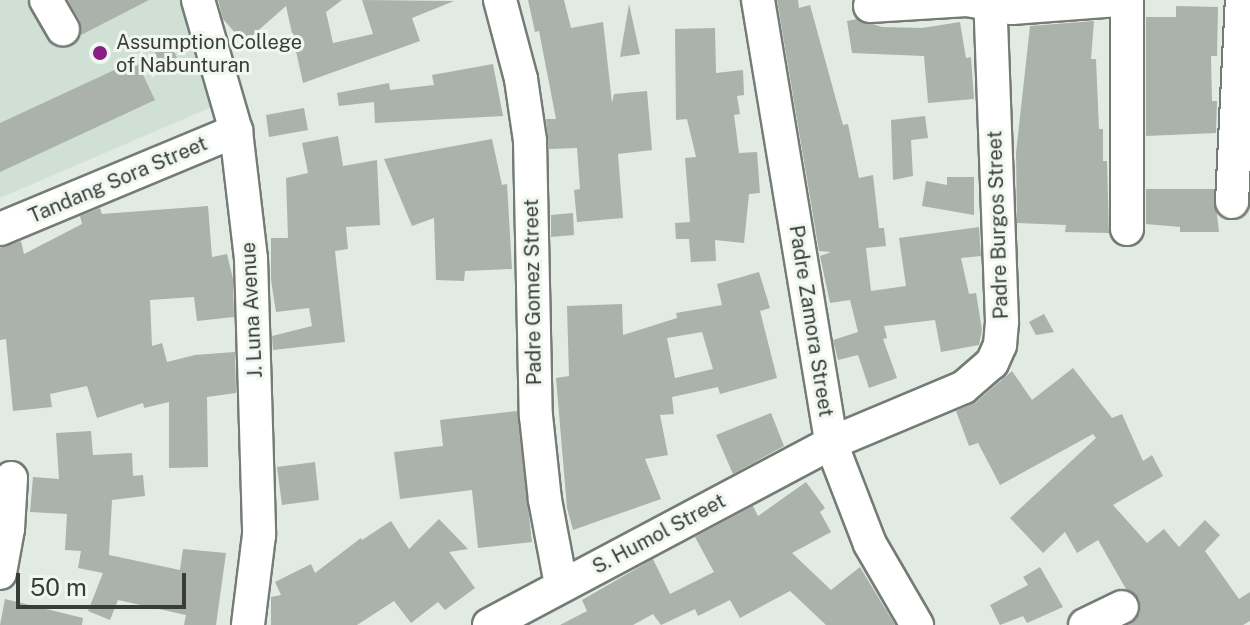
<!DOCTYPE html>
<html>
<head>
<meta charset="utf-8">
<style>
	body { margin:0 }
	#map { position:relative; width:1250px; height:625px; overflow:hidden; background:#e1eae3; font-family:"Public Sans",sans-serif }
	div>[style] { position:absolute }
	.built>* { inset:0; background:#d1e0d4 }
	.building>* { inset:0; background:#aab2ab }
	.roads { filter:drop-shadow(2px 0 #747c75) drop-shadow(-2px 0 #747c75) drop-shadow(0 2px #747c75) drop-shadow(0 -2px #747c75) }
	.minor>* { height:32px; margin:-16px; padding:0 16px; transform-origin:16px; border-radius:16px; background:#fff }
	.dots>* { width:22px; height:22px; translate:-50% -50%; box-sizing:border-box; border:4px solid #eff7f0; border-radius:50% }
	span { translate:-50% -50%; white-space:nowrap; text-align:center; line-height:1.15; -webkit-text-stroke:6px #eff7f0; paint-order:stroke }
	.poi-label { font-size:20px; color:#393c39 }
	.left { translate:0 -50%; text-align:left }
	.street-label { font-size:20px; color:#393c39 }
	.scale { position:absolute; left:16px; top:573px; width:170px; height:36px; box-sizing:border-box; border:4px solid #393c39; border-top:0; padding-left:10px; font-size:24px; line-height:28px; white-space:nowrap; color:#393c39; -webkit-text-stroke:6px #eff7f0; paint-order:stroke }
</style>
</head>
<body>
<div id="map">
	<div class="built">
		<i style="clip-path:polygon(0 0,187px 0,214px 106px,0 198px)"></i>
	</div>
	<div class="building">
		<i style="clip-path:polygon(68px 0,149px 0,81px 35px,80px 21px)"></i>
		<i style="clip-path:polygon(218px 0,342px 0,326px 12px,333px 43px,373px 34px,362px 0,454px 1px,412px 18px,420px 41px,303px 83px,286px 6px,244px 43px,223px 19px)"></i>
		<i style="clip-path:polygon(528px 0,564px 0,571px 28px,603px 22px,612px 103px,614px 94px,647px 91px,652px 150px,618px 154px,623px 218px,577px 222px,574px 190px,580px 189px,577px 148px,549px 149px,546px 119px,556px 119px,539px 31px,535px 32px)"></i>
		<i style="clip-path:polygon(777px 0,798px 0,799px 8px,810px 5px,843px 125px,848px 124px,859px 178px,873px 175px,879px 228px,884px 228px,886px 246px,866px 248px,871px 291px,906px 286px,899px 238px,979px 227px,981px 256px,961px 258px,969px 294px,976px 293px,982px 330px,979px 345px,941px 352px,935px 320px,884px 326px,887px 338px,883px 339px,897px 378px,869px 388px,858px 355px,838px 360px,833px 340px,858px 332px,850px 300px,830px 303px,820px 256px,831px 252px,819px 251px)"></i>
		<i style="clip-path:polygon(629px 4px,640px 54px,620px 57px)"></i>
		<i style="clip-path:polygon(1176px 6px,1218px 7px,1217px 56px,1211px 56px,1212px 101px,1217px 101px,1216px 133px,1146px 136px,1146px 17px,1176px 17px)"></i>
		<i style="clip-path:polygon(857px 19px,882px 27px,922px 28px,960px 22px,966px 58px,971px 57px,974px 99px,928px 103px,924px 56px,852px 53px,847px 21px)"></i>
		<i style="clip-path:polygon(1094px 21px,1091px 59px,1096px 59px,1099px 129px,1103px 129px,1103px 161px,1107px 161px,1109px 233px,1065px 232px,1066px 225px,1017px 223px,1016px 153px,1030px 26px)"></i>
		<i style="clip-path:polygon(715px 28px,716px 73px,743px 70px,744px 95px,737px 96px,740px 114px,734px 115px,739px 153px,757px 152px,760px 193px,749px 194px,744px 243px,715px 240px,716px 261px,691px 262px,689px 239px,676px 239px,675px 223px,690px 222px,685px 158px,696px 157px,687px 119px,676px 120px,675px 29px)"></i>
		<i style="clip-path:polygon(167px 37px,177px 58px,161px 65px,151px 44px)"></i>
		<i style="clip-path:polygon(136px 60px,155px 100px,0 172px,0 123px)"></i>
		<i style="clip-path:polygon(493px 64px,503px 116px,375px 123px,374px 102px,339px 106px,337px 93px,389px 83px,390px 90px,434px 85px,432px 75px)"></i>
		<i style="clip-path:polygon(304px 108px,308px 130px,269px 137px,266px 115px)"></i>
		<i style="clip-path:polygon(925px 116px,928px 138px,911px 140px,913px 176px,893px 180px,891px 120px)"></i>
		<i style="clip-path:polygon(338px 136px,343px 166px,377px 160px,380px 225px,346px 227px,348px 249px,335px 251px,345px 342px,273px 350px,272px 336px,312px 326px,309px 308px,276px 312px,271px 280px,271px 238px,288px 238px,286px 178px,308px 173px,302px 143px)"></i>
		<i style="clip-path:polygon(492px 139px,502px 185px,507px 184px,512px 269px,465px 271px,464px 281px,436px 280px,434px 218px,412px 226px,384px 159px)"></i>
		<i style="clip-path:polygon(947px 177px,974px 177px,974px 215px,922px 206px,926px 181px,947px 185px)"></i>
		<i style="clip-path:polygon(1146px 189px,1214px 189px,1219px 232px,1180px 232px,1180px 227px,1146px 224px)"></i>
		<i style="clip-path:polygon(208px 206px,212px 257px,227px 254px,233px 279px,234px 317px,197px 321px,194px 297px,150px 300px,152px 346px,162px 343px,167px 362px,195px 355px,235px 352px,236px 393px,207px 397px,208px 467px,169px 468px,169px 402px,144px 408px,143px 403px,97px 418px,87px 386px,50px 394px,52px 407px,13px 411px,6px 339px,0 340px,0 248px,21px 241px,24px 254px,82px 224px,80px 216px,100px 208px,102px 214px)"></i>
		<i style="clip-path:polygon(573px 213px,574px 235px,551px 237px,551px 215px)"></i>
		<i style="clip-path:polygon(evenodd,759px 272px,770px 308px,760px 311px,777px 378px,720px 394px,718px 387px,672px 397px,674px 414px,660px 415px,668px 455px,645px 459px,661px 499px,573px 530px,567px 508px,556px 378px,569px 376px,567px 306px,622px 304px,623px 335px,677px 318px,676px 313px,722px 305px,717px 284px,759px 272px,702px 332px,713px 369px,675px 378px,667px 338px,702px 332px)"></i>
		<i style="clip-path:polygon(1044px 314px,1054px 332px,1036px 335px,1029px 322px)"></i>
		<i style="clip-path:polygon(1073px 368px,1112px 418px,1122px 414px,1143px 461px,1152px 455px,1163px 476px,1113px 505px,1147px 543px,1164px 529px,1179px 547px,1205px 520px,1220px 535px,1205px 551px,1239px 599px,1250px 592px,1250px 621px,1243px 625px,1128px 625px,1140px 613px,1139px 599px,1126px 589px,1098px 540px,1077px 553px,1065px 532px,1043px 553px,1010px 518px,1096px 438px,1093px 434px,1000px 485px,978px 443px,969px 446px,956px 411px,976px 402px,1012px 371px,1032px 400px)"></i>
		<i style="clip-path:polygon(517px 411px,532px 542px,478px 548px,472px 490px,400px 499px,394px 452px,443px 446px,440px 420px)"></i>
		<i style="clip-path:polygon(771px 413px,784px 446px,733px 474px,716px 435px)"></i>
		<i style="clip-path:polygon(91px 431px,93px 455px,132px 453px,133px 476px,143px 475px,145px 496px,112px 500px,109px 555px,180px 570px,183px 549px,226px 553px,216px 625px,184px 625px,186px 615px,118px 600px,110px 620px,88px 611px,103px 573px,78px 568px,81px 551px,65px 550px,67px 514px,30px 512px,33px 477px,59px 479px,56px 433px)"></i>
		<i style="clip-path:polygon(315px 462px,319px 500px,282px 505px,277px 467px)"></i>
		<i style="clip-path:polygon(806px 482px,825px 508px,820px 512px,831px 532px,792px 553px,831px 590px,860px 567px,895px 625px,826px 625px,790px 591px,740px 618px,730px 600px,698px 616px,695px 609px,661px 625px,653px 614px,633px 625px,560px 625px,587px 611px,582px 600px,653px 559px,670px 594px,714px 572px,695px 537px,753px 506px,758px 516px)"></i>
		<i style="clip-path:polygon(439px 519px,468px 549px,449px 552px,475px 588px,445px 610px,438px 602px,411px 623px,394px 601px,357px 625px,271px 625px,271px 597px,281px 595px,275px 582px,311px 564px,315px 573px,361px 538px,362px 540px,391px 521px,409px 549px)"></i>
		<i style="clip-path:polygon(1040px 567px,1063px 607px,1027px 623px,1023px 616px,1000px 625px,990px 605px,1028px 585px,1023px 577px)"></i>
		<i style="clip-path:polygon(5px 599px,83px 618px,82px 625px,0 625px)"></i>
	</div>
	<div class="roads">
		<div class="minor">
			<i style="left:46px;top:0;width:34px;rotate:60deg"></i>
			<i style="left:198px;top:0;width:136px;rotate:73.8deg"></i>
			<i style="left:236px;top:131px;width:129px;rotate:83.3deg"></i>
			<i style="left:251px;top:259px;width:276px;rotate:88.3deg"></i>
			<i style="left:259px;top:535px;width:91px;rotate:97deg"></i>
			<i style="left:500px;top:0;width:82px;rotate:75.1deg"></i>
			<i style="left:521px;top:79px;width:63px;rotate:81.7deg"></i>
			<i style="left:530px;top:141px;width:275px;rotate:88.8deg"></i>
			<i style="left:536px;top:416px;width:84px;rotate:83.9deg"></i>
			<i style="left:545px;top:500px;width:86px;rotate:79.3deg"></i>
			<i style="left:758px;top:0;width:449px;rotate:80.6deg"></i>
			<i style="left:831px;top:443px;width:108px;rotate:68.9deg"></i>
			<i style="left:870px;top:544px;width:94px;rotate:59.9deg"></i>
			<i style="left:1127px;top:0;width:229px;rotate:90deg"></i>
			<i style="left:870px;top:6px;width:97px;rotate:-3.5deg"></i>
			<i style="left:967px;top:0;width:46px;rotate:10.1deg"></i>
			<i style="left:1012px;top:8px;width:106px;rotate:-4.3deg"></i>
			<i style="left:1232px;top:202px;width:202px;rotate:-87.2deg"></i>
			<i style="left:0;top:229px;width:256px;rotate:-22.6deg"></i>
			<i style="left:0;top:573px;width:45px;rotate:-79.7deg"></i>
			<i style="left:8px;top:529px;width:51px;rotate:-86.6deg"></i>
			<i style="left:489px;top:625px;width:387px;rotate:-28deg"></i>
			<i style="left:831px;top:443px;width:144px;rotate:-22.8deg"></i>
			<i style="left:964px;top:387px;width:37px;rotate:-41deg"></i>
			<i style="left:992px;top:363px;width:20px;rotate:-66deg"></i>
			<i style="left:1000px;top:345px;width:24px;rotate:-85deg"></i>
			<i style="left:1002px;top:321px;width:321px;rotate:-92.1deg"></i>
			<i style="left:1085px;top:625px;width:41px;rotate:-25.9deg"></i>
		</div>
	</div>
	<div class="dots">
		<i style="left:100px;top:53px;background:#891e84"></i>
	</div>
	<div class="poi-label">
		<span class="left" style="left:116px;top:54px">Assumption College<br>of Nabunturan</span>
	</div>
	<div class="street-label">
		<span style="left:118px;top:180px;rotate:-23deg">Tandang Sora Street</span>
		<span style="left:998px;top:225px;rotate:-92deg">Padre Burgos Street</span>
		<span style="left:533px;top:292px;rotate:-91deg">Padre Gomez Street</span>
		<span style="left:252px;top:310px;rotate:-93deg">J. Luna Avenue</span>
		<span style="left:811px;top:321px;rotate:81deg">Padre Zamora Street</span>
		<span style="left:659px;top:534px;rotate:-28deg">S. Humol Street</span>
	</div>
	<div class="scale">50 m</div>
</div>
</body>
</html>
